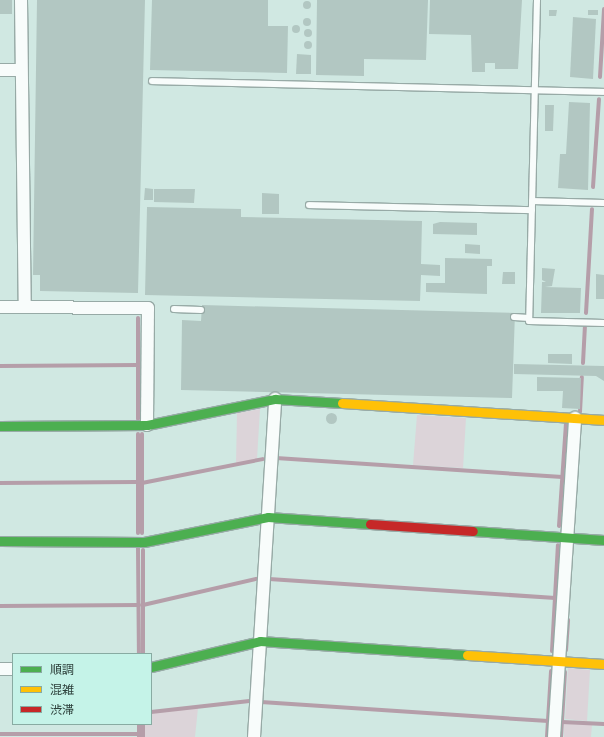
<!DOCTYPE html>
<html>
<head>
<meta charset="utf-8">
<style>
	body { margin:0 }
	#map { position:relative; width:604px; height:737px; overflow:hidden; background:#d0e8e2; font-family:"Archivo Narrow","Noto Sans JP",sans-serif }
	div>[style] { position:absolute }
	.green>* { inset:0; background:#dcd4d9 }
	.stream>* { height:4px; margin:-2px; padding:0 2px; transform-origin:2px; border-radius:2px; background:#b59ea9 }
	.building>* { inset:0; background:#b2c7c2 }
	.round { border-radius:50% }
	.roads { filter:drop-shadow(1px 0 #97aaa6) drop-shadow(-1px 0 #97aaa6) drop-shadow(0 1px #97aaa6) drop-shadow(0 -1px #97aaa6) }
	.lane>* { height:6px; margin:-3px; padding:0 3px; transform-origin:3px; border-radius:3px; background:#f8fcfb }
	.street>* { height:12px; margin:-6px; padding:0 6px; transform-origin:6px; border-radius:6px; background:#f8fcfb }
	.fast>* { height:9px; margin:-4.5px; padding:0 4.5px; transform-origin:4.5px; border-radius:4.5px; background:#4caf50 }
	.slow>* { height:9px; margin:-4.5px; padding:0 4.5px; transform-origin:4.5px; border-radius:4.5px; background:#ffc107 }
	.jam>* { height:9px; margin:-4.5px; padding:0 4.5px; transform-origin:4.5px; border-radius:4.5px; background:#c62828 }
	span { translate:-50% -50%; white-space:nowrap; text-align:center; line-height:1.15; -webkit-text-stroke:4px #c5f3e8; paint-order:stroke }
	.legend { position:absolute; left:12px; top:653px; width:140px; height:72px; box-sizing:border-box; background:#c5f3e8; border:1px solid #88aba2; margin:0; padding:5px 7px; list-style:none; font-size:12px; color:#2c3f3a }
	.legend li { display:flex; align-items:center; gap:8px; height:20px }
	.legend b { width:20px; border:1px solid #88aba2 }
</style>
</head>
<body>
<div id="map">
	<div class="green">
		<i style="clip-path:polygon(260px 409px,257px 459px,236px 463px,237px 413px)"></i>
		<i style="clip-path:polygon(417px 415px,466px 418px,463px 468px,413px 465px)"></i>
		<i style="clip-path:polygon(568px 668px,590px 670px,587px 721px,565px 719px)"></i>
		<i style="clip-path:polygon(198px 708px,195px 737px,145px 737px,145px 724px,151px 724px,151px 713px)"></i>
		<i style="clip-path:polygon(564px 723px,592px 725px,591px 737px,564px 737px)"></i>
	</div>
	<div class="stream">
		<i style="left:600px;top:77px;width:68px;rotate:-86.6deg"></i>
		<i style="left:593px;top:187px;width:88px;rotate:-86.1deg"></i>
		<i style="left:586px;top:313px;width:104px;rotate:-86.7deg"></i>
		<i style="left:138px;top:318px;width:101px;rotate:90deg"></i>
		<i style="left:583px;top:363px;width:36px;rotate:-87deg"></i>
		<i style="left:0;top:366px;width:138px;rotate:-0.4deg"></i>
		<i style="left:580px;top:412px;width:35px;rotate:-87deg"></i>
		<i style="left:138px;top:434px;width:99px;rotate:90deg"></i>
		<i style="left:142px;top:434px;width:99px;rotate:90deg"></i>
		<i style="left:276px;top:458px;width:287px;rotate:3.8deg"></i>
		<i style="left:0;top:483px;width:136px;rotate:-0.4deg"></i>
		<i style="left:142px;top:483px;width:123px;rotate:-11.2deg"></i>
		<i style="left:559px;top:526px;width:102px;rotate:-86.1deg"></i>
		<i style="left:138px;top:548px;width:106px;rotate:89.5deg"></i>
		<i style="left:143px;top:550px;width:104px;rotate:90deg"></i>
		<i style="left:269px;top:579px;width:287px;rotate:3.8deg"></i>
		<i style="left:143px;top:605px;width:116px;rotate:-13deg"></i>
		<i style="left:0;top:606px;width:139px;rotate:-0.4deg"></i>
		<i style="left:566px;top:650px;width:30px;rotate:-86deg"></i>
		<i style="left:552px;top:651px;width:106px;rotate:-86.8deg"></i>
		<i style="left:261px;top:702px;width:288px;rotate:3.8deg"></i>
		<i style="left:151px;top:712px;width:99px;rotate:-6.4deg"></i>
		<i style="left:562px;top:722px;width:42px;rotate:2.7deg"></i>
		<i style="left:139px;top:724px;width:13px;rotate:90deg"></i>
		<i style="left:143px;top:724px;width:13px;rotate:90deg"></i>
		<i style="left:0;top:734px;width:139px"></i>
		<i style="left:547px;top:737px;width:66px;rotate:-86.5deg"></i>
		<i style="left:561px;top:737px;width:65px;rotate:-86.5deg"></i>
	</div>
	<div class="building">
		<i style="clip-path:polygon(0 0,12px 0,12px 14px,0 14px)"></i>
		<i style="clip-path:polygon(37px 0,145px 0,138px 293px,40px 291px,40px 275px,33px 275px)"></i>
		<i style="clip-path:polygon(152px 0,268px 0,268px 26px,288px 26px,287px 73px,150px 70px)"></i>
		<i style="clip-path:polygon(317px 0,428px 0,426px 60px,364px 59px,364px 76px,316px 75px)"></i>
		<i style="clip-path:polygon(430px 0,522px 0,518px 69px,495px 69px,495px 63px,485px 63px,485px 72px,472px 72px,471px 35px,429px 34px)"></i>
		<i class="round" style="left:303px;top:1px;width:8px;height:8px"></i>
		<i style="clip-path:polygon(549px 10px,557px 10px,556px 16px,549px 16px)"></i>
		<i style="clip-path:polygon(588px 10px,598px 10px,598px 15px,588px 15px)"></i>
		<i style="clip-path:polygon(573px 17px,596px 19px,593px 79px,570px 77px)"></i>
		<i class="round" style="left:303px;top:18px;width:8px;height:8px"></i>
		<i class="round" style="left:292px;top:25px;width:8px;height:8px"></i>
		<i class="round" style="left:304px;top:29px;width:8px;height:8px"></i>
		<i class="round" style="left:304px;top:41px;width:8px;height:8px"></i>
		<i style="clip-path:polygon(297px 54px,311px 55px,311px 74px,296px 74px)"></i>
		<i style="clip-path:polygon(569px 102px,590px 103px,588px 190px,558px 188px,560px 154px,566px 154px)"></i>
		<i style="clip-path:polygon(545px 105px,554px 105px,553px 131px,545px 131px)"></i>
		<i style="clip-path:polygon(145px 188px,153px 189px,153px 200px,144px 200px)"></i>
		<i style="clip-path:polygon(154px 189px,195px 189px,194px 203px,154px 202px)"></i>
		<i style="clip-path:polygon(262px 193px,279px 194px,279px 214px,262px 214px)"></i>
		<i style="clip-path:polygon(147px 207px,241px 209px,241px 217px,422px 221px,421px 264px,440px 265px,440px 276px,421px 275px,420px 301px,145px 295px)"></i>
		<i style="clip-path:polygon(440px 222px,477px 223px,477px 235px,433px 234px,433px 224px)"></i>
		<i style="clip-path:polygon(465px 244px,480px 245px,480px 254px,465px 253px)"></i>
		<i style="clip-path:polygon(445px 258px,492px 259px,492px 266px,487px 266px,487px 294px,426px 292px,426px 283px,445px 283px)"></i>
		<i style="clip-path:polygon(542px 268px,555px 269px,552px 286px,545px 287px,581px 288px,580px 313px,541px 313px,542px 282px,546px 282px,542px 280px)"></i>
		<i style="clip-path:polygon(503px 272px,515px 272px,515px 284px,502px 284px)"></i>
		<i style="clip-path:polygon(596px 274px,604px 275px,604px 299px,596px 299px)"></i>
		<i style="clip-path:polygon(202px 305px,515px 313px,512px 398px,181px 390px,182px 320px,201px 321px)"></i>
		<i style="clip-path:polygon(548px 354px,572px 354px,572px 364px,548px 363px)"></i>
		<i style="clip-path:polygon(514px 364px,604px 366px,604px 381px,596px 376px,514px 374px)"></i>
		<i style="clip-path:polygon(537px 377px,581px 378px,580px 409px,562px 408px,563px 391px,537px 391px)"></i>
		<i class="round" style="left:325.5px;top:412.5px;width:11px;height:11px"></i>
	</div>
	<div class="roads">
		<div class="lane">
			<i style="left:537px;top:0;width:321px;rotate:91.4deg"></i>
			<i style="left:529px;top:321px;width:75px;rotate:1.5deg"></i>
			<i style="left:152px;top:81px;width:452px;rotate:1.4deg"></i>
			<i style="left:532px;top:201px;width:72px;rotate:1.6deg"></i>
			<i style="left:309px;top:205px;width:223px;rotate:1.3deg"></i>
			<i style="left:174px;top:309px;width:27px;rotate:2deg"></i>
			<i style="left:514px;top:317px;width:15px;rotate:4deg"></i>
		</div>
		<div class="street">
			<i style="left:21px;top:0;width:307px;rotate:89.3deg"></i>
			<i style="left:0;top:70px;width:21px"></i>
			<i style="left:0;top:307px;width:148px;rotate:0.4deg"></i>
			<i style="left:148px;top:308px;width:117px;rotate:90.5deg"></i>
			<i style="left:0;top:669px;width:13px"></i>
			<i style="left:254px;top:737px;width:339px;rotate:-86.4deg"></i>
			<i style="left:554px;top:737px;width:320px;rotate:-86.2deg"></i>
		</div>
		<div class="fast">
			<i style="left:0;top:426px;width:147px;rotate:-0.4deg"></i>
			<i style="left:147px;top:425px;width:131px;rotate:-11.5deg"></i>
			<i style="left:275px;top:399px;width:67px;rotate:3.4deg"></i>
			<i style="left:473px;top:531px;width:131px;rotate:3.9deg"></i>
			<i style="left:0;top:541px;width:144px;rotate:0.4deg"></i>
			<i style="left:144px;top:542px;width:126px;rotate:-11.4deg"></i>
			<i style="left:268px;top:517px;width:102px;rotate:3.9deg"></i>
			<i style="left:151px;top:667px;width:112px;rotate:-13.4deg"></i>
			<i style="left:260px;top:641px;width:207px;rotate:3.9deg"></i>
		</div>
		<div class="slow">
			<i style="left:342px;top:403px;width:263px;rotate:3.7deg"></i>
			<i style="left:467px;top:655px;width:137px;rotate:3.8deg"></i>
		</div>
		<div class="jam">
			<i style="left:370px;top:524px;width:103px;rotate:3.9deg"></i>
		</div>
	</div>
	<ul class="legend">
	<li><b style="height:5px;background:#4caf50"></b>順調</li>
	<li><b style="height:5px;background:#ffc107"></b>混雑</li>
	<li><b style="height:5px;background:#c62828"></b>渋滞</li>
	</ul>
</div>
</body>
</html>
